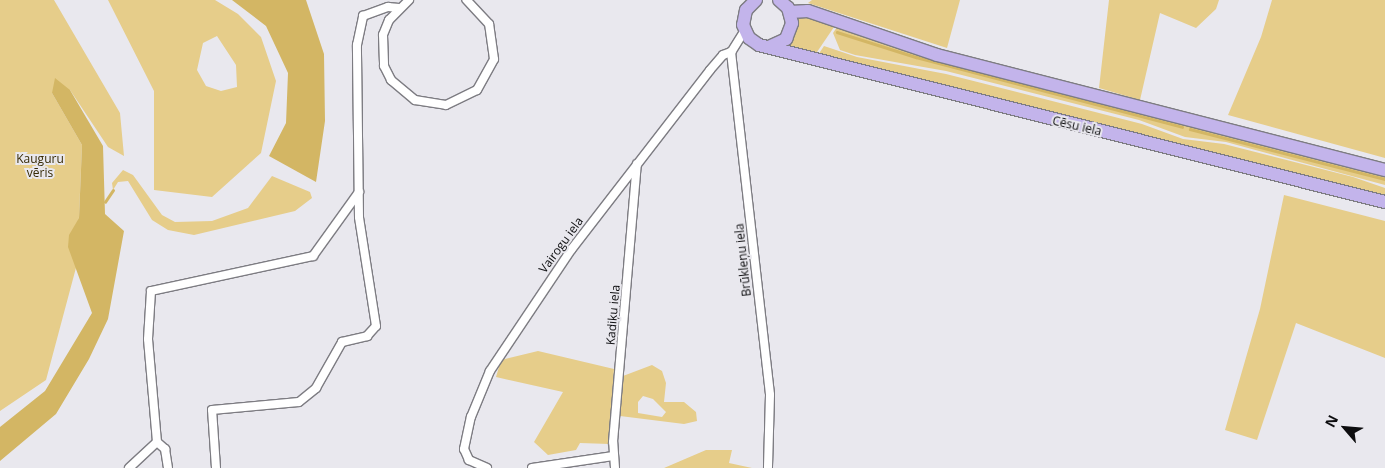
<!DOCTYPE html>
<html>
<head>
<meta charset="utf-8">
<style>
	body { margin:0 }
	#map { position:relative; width:1385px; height:468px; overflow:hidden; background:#e9e8ee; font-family:"Open Sans",sans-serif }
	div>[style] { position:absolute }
	.green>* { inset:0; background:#e6cd8a }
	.water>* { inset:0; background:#d3b664 }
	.stream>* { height:2.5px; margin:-1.25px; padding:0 1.25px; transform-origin:1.25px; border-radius:1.25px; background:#d3b664 }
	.roads { filter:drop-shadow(1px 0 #7d7c82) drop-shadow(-1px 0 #7d7c82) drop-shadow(0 1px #7d7c82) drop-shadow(0 -1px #7d7c82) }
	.street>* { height:8px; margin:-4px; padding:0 4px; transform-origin:4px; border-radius:4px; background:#fff }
	.primary>* { height:12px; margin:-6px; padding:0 6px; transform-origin:6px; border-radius:6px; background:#c3b4eb }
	span { translate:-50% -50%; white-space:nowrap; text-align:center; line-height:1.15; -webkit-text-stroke:4px #e9e8ee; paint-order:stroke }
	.street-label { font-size:12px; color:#0d0d0f }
	.park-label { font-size:12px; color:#362a05 }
	.north { position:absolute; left:1320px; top:403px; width:50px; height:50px; -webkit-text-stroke:4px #e9e8ee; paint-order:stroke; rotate:297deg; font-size:14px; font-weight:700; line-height:20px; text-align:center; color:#0d0d0f }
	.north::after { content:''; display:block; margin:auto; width:18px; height:22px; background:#0d0d0f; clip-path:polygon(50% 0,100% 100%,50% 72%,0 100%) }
</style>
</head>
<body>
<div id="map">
	<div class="green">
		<i style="clip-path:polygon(0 0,54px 0,120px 113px,124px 156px,108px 147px,70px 90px,52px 93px,82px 145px,77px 264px,46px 380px,0 411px)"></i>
		<i style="clip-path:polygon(evenodd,108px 0,215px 0,238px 14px,261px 37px,276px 81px,261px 153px,212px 197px,154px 190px,154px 91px,108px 0,217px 36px,236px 65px,237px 87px,221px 91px,206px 86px,197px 70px,203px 43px,217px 36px)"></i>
		<i style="clip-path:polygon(812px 0,960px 0,947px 48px,808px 3px)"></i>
		<i style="clip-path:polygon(1109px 0,1219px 0,1216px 9px,1196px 28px,1160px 13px,1140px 100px,1099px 88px)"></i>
		<i style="clip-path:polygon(1272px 0,1385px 0,1385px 158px,1228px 115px,1261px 37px)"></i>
		<i style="clip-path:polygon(801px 14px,834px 27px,815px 55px,785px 47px)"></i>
		<i style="clip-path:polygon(837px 27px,955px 64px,1385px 175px,1385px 185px,1226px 142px,1185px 137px,1139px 120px,946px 71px,855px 55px,840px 50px,833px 33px)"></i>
		<i style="clip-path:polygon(824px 46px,857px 57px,946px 74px,1142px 124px,1183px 139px,1224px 144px,1353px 177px,1385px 188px,1385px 199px,818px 55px)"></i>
		<i style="clip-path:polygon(123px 170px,133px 175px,162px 215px,175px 222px,212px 221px,248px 208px,272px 176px,310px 192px,312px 198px,295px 211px,194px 235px,168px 230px,152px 220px,128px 181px,118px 182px,113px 190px,112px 183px)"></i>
		<i style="clip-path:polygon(1284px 195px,1385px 221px,1385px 358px,1296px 323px,1257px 440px,1225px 430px,1260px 309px)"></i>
		<i style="clip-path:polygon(538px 351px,614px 369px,609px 444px,580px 443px,576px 450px,548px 455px,534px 442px,563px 392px,496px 377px,501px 360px)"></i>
		<i style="clip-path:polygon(evenodd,652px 365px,662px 371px,666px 383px,664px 402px,684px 402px,696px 412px,697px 421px,684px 424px,620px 416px,623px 376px,652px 365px,643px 396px,653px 399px,666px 412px,662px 417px,638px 413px,638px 402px,643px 396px)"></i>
		<i style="clip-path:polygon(706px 450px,732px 450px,729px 463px,752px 468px,664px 468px)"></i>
	</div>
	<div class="water">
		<i style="clip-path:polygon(232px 0,306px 0,324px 54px,325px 121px,316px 182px,269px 156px,286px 123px,288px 73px,266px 26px)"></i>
		<i style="clip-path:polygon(55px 78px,70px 90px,103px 146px,105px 214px,124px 231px,108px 319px,89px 359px,56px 414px,0 461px,0 427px,45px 391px,92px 313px,68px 247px,69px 235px,79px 218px,82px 145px,52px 93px)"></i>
	</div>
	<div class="stream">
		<i style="left:837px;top:32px;width:83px;rotate:17.6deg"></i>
		<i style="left:916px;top:57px;width:275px;rotate:14.7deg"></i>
		<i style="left:1190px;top:129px;width:201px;rotate:14.4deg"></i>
		<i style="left:105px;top:202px;width:14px;rotate:-56deg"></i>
	</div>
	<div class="roads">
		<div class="street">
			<i style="left:409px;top:0;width:28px;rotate:135deg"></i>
			<i style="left:389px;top:20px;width:16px;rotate:112deg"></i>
			<i style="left:383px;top:35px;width:31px;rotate:88deg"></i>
			<i style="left:384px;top:66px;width:16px;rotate:63deg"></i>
			<i style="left:391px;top:80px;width:31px;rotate:40deg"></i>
			<i style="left:415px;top:100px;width:31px;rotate:9deg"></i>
			<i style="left:446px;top:105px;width:34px;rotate:-26deg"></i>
			<i style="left:477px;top:90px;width:35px;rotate:-61deg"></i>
			<i style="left:494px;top:59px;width:35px;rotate:-98deg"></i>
			<i style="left:489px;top:24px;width:33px;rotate:-133deg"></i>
			<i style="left:745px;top:30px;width:26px;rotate:122deg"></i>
			<i style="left:731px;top:52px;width:345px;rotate:83.5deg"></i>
			<i style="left:770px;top:395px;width:73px;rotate:91.6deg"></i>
			<i style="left:157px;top:442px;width:11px;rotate:41deg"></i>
			<i style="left:165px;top:449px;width:19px;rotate:81deg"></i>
			<i style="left:129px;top:468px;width:38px;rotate:-43deg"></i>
			<i style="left:157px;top:442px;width:103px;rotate:-95deg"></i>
			<i style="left:148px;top:339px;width:48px;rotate:-86.4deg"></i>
			<i style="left:151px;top:291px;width:166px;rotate:-12.2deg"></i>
			<i style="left:313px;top:256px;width:79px;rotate:-54.3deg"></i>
			<i style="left:216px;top:468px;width:58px;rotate:-93.9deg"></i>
			<i style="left:212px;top:410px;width:87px;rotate:-5.3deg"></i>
			<i style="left:299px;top:402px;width:22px;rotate:-39deg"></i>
			<i style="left:316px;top:388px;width:53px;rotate:-60.5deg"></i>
			<i style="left:342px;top:342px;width:26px;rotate:-13deg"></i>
			<i style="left:367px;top:336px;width:13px;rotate:-48deg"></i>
			<i style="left:376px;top:326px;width:110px;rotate:-98.9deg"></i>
			<i style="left:359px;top:217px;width:172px;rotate:-90.7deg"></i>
			<i style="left:357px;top:45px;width:30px;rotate:-78deg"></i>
			<i style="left:363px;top:16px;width:27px;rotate:-20deg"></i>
			<i style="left:388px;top:7px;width:11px;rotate:5deg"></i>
			<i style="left:487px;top:468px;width:20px;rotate:-156deg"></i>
			<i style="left:469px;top:460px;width:12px;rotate:-114deg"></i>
			<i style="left:464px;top:449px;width:33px;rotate:-78deg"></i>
			<i style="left:471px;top:417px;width:50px;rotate:-67.6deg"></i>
			<i style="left:490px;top:371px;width:146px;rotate:-56.2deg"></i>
			<i style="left:571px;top:250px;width:227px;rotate:-52.3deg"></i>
			<i style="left:710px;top:70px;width:20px;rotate:-49deg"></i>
			<i style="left:723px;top:55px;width:9px;rotate:-21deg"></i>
			<i style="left:532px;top:468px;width:82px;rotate:-8.4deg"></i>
			<i style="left:615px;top:468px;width:26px;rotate:-94deg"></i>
			<i style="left:613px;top:442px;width:279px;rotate:-85.1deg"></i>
		</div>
		<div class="primary">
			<i style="left:756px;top:0;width:14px;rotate:135deg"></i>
			<i style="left:746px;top:10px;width:15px;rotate:101deg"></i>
			<i style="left:743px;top:25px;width:14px;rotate:65deg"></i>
			<i style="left:749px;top:38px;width:12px;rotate:35deg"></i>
			<i style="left:759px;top:45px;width:645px;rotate:14.08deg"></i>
			<i style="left:790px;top:12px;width:18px;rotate:-3deg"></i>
			<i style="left:808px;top:11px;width:136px;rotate:18.8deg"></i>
			<i style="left:937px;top:55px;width:463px;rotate:14.4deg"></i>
			<i style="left:771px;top:46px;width:17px;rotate:-25deg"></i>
			<i style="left:786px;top:39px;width:17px;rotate:-69deg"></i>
			<i style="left:792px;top:23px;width:16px;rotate:-105deg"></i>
			<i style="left:788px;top:8px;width:12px;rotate:-138deg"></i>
		</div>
	</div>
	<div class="street-label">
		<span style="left:1077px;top:126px;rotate:13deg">Cēsu iela</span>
		<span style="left:561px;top:245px;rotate:-54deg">Vairogu iela</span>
		<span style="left:743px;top:260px;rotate:-96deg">Brūkleņu iela</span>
		<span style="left:613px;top:315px;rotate:-85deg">Kadiķu iela</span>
	</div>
	<div class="park-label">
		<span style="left:40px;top:166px">Kauguru<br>vēris</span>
	</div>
	<div class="north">N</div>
</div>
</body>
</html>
